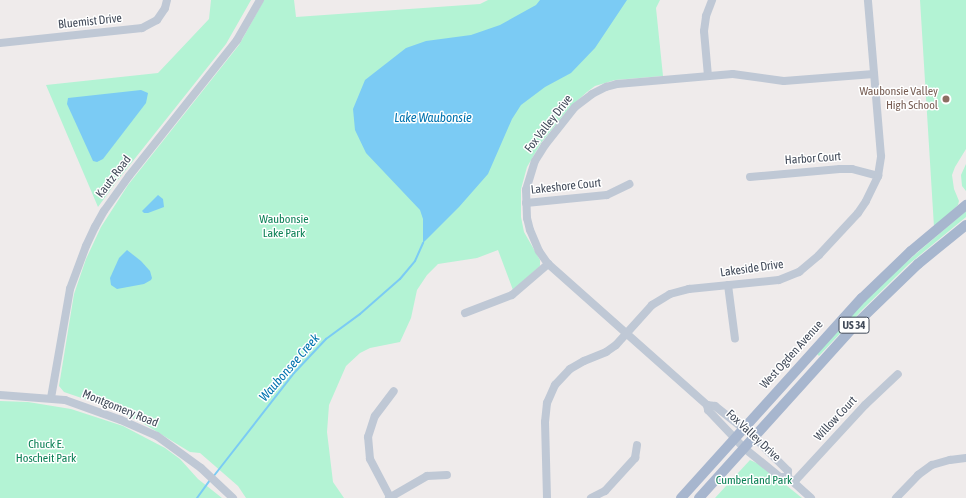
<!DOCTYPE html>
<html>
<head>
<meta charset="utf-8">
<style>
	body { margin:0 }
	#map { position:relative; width:966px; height:498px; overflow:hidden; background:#efebeb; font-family:"Asap Condensed",sans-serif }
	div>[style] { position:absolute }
	.green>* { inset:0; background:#b3f3d4 }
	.water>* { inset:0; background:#7bcbf4 }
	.stream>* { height:2px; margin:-1px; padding:0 1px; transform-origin:1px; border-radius:1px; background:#7bcbf4 }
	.minor>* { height:8px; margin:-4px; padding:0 4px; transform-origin:4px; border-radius:4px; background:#bfc8d5 }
	.major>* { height:10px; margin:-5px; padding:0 5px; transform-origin:5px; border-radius:5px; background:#a7b6ce }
	.dots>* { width:11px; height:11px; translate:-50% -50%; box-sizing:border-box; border:2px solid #fff; border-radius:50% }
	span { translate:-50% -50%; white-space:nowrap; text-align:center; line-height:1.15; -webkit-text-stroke:3px #fff; paint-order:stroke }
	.shield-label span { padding:1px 3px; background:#fff; border:1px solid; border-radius:3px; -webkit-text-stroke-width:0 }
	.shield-label { font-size:11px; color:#424b5a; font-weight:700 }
	.street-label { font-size:12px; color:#424b5a }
	.education-label { font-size:12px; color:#785e54 }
	.right { translate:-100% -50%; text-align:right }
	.park-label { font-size:12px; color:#0d8157 }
	.water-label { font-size:13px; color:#0073af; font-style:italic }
</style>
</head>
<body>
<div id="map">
	<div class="green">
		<i style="clip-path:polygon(211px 0,251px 0,226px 44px,117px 181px,98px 207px,46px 85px,158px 73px,209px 19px)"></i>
		<i style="clip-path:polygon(264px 0,294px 0,296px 17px,480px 4px,488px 0,660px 0,656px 8px,663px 76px,615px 80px,595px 86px,587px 92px,570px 107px,541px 143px,527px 167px,521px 189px,521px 217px,524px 232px,540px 260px,540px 266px,513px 290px,498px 250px,477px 258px,438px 264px,427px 275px,417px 290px,411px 318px,400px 342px,370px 348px,360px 353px,346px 366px,329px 405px,327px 432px,333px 482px,344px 498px,246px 498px,238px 486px,200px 453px,190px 452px,141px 422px,105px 406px,64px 392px,59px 386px,74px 294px,86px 259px,101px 227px,128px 185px,239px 45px)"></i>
		<i style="clip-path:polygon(920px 0,966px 0,966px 149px,955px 167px,952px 175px,954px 189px,959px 201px,958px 205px,934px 227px)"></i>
		<i style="clip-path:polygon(966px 164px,966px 191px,962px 186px,961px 175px)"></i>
		<i style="clip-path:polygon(966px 211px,966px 217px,909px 264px,863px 309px,819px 356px,817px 354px,861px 305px,897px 270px)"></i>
		<i style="clip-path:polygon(0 401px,28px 402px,71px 409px,123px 426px,165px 448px,180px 459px,198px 479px,222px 498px,0 498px)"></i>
		<i style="clip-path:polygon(750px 460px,761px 465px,802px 498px,715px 498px)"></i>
	</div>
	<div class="water">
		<i style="clip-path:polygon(540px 0,627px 0,595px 48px,571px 73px,545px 87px,521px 105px,512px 119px,488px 174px,459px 207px,423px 243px,423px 219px,420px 210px,366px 153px,355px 130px,353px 109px,365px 80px,406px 48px,426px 41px,471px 35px,500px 25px,536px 5px)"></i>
		<i style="clip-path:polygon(141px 90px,148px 93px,146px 103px,103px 159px,97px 162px,93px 161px,67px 104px,68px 98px)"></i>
		<i style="clip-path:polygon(158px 195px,163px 199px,164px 207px,148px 213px,144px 213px,142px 211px)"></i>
		<i style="clip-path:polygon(127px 250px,141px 261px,150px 271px,152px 278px,151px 280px,144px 284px,117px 289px,111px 285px,110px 278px,119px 258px)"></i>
	</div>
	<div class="stream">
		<i style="left:213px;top:477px;width:132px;rotate:-52.1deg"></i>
		<i style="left:294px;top:373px;width:47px;rotate:-46.7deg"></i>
		<i style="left:326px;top:339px;width:42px;rotate:-36.3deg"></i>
		<i style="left:360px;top:314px;width:53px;rotate:-41.2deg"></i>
		<i style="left:400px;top:279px;width:23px;rotate:-50deg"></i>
		<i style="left:415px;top:261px;width:20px;rotate:-66deg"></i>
		<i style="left:197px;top:498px;width:22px;rotate:-54deg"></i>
	</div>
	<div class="minor">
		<i style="left:0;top:43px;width:143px;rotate:-6deg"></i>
		<i style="left:142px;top:28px;width:17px;rotate:-28deg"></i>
		<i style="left:157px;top:20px;width:14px;rotate:-56deg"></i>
		<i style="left:165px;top:8px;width:8px;rotate:-76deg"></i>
		<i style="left:708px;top:76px;width:45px;rotate:-95.1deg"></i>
		<i style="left:704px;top:31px;width:15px;rotate:-82deg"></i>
		<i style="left:706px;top:16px;width:17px;rotate:-69deg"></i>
		<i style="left:750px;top:177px;width:90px;rotate:-5.1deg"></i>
		<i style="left:840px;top:169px;width:12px"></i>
		<i style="left:852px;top:169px;width:27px;rotate:15deg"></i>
		<i style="left:526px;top:203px;width:81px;rotate:-5.6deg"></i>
		<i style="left:607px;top:195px;width:25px;rotate:-26deg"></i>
		<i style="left:728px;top:285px;width:54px;rotate:82.6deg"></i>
		<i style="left:465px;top:313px;width:50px;rotate:-21deg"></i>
		<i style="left:512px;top:295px;width:48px;rotate:-40.7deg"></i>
		<i style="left:0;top:395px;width:65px;rotate:4.4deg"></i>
		<i style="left:65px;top:400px;width:59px;rotate:19.7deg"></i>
		<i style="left:121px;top:420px;width:39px;rotate:24deg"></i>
		<i style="left:157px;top:436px;width:54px;rotate:36deg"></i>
		<i style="left:201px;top:468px;width:44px;rotate:43.2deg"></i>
		<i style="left:51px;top:398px;width:111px;rotate:-80.1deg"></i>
		<i style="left:70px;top:289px;width:46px;rotate:-69.6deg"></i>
		<i style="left:86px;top:246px;width:21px;rotate:-65deg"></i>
		<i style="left:95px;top:227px;width:18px;rotate:-61deg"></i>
		<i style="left:104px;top:211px;width:43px;rotate:-54.5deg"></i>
		<i style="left:129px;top:176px;width:174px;rotate:-51.5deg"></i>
		<i style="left:237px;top:40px;width:46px;rotate:-60.1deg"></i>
		<i style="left:707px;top:405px;width:8px;rotate:7deg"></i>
		<i style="left:715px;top:406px;width:50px;rotate:38.5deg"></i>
		<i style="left:754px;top:437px;width:48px;rotate:45deg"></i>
		<i style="left:788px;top:471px;width:6px;rotate:90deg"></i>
		<i style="left:794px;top:482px;width:105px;rotate:-47.3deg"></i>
		<i style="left:865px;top:405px;width:45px;rotate:-43.2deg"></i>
		<i style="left:390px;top:497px;width:43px;rotate:-117.8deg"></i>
		<i style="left:370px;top:459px;width:22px;rotate:-95deg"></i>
		<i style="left:368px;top:437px;width:22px;rotate:-72deg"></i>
		<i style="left:375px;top:416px;width:31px;rotate:-53deg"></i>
		<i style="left:389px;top:498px;width:44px;rotate:-30.1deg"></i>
		<i style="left:427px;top:476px;width:20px;rotate:-3deg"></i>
		<i style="left:547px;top:498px;width:76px;rotate:-91.5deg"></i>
		<i style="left:545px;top:422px;width:19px;rotate:-84deg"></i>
		<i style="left:547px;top:403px;width:20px;rotate:-66deg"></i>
		<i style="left:555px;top:385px;width:22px;rotate:-47deg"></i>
		<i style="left:570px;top:369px;width:16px;rotate:-30deg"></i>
		<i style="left:584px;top:361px;width:24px;rotate:-22deg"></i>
		<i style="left:606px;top:352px;width:12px;rotate:-35deg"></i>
		<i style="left:616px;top:345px;width:54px;rotate:-48deg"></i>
		<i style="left:652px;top:305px;width:21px;rotate:-31deg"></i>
		<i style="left:670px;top:294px;width:20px;rotate:-15deg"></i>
		<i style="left:689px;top:289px;width:90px;rotate:-5.7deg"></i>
		<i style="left:779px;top:280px;width:22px;rotate:-22deg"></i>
		<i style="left:799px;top:272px;width:26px;rotate:-40deg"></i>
		<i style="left:819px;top:255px;width:57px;rotate:-47.1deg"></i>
		<i style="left:858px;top:213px;width:14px;rotate:-56deg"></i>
		<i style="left:866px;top:201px;width:28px;rotate:-64deg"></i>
		<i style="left:878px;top:176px;width:20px;rotate:-81deg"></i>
		<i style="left:881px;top:156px;width:157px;rotate:-94.8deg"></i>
		<i style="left:591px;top:498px;width:16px;rotate:-27deg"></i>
		<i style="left:605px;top:491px;width:45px;rotate:-47.7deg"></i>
		<i style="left:635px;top:458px;width:13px;rotate:-81deg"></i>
		<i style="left:811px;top:498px;width:31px;rotate:-138deg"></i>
		<i style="left:788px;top:477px;width:8px;rotate:180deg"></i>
		<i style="left:780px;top:477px;width:46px;rotate:-141.1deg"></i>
		<i style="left:744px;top:448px;width:52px;rotate:-133.5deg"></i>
		<i style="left:708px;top:410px;width:5px;rotate:-101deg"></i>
		<i style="left:707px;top:405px;width:213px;rotate:-138.4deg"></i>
		<i style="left:548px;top:264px;width:16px;rotate:-125deg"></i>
		<i style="left:539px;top:251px;width:23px;rotate:-113deg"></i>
		<i style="left:530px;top:230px;width:12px;rotate:-104deg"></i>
		<i style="left:527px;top:218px;width:28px;rotate:-92deg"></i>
		<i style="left:526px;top:190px;width:30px;rotate:-73deg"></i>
		<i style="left:535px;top:161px;width:19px;rotate:-58deg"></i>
		<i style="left:545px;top:145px;width:48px;rotate:-51.7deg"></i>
		<i style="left:575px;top:107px;width:21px;rotate:-37deg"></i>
		<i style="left:592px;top:94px;width:16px;rotate:-27deg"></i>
		<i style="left:606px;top:87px;width:11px;rotate:-15deg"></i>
		<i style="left:617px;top:84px;width:116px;rotate:-4.9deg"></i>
		<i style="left:733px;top:74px;width:51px;rotate:7.8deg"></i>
		<i style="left:784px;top:81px;width:90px;rotate:-4.4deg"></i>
		<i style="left:896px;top:498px;width:32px;rotate:-46deg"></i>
		<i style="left:918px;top:475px;width:17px;rotate:-36deg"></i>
		<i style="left:932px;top:465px;width:19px;rotate:-16deg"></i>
		<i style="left:950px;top:460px;width:16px;rotate:-7deg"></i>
	</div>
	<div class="major">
		<i style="left:681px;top:498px;width:270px;rotate:-47.9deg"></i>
		<i style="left:862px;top:298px;width:68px;rotate:-43.8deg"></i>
		<i style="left:911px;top:251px;width:72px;rotate:-39.9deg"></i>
		<i style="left:699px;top:498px;width:236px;rotate:-47.9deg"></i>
		<i style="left:857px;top:323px;width:85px;rotate:-44deg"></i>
		<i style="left:918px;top:264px;width:62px;rotate:-39.1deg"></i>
	</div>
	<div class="dots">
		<i style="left:946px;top:99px;background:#8d6e63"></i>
	</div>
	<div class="shield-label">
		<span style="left:854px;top:325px">US 34</span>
	</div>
	<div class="street-label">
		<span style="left:90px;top:22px;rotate:-6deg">Bluemist Drive</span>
		<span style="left:549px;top:124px;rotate:-52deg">Fox Valley Drive</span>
		<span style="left:813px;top:159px;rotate:-4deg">Harbor Court</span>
		<span style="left:114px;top:177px;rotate:-53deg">Kautz Road</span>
		<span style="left:566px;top:187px;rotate:-6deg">Lakeshore Court</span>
		<span style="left:752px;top:269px;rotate:-8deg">Lakeside Drive</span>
		<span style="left:792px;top:355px;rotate:-48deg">West Ogden Avenue</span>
		<span style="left:120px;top:409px;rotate:22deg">Montgomery Road</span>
		<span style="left:836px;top:419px;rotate:-47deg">Willow Court</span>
		<span style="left:753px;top:436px;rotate:43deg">Fox Valley Drive</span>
	</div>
	<div class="education-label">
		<span class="right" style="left:938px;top:99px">Waubonsie Valley<br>High School</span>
	</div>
	<div class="park-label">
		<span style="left:284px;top:227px">Waubonsie<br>Lake Park</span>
		<span style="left:46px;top:452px">Chuck E.<br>Hoscheit Park</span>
		<span style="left:754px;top:481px">Cumberland Park</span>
	</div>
	<div class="water-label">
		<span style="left:433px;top:118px">Lake Waubonsie</span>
		<span style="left:290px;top:368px;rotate:-49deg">Waubonsee Creek</span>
	</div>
</div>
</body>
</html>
